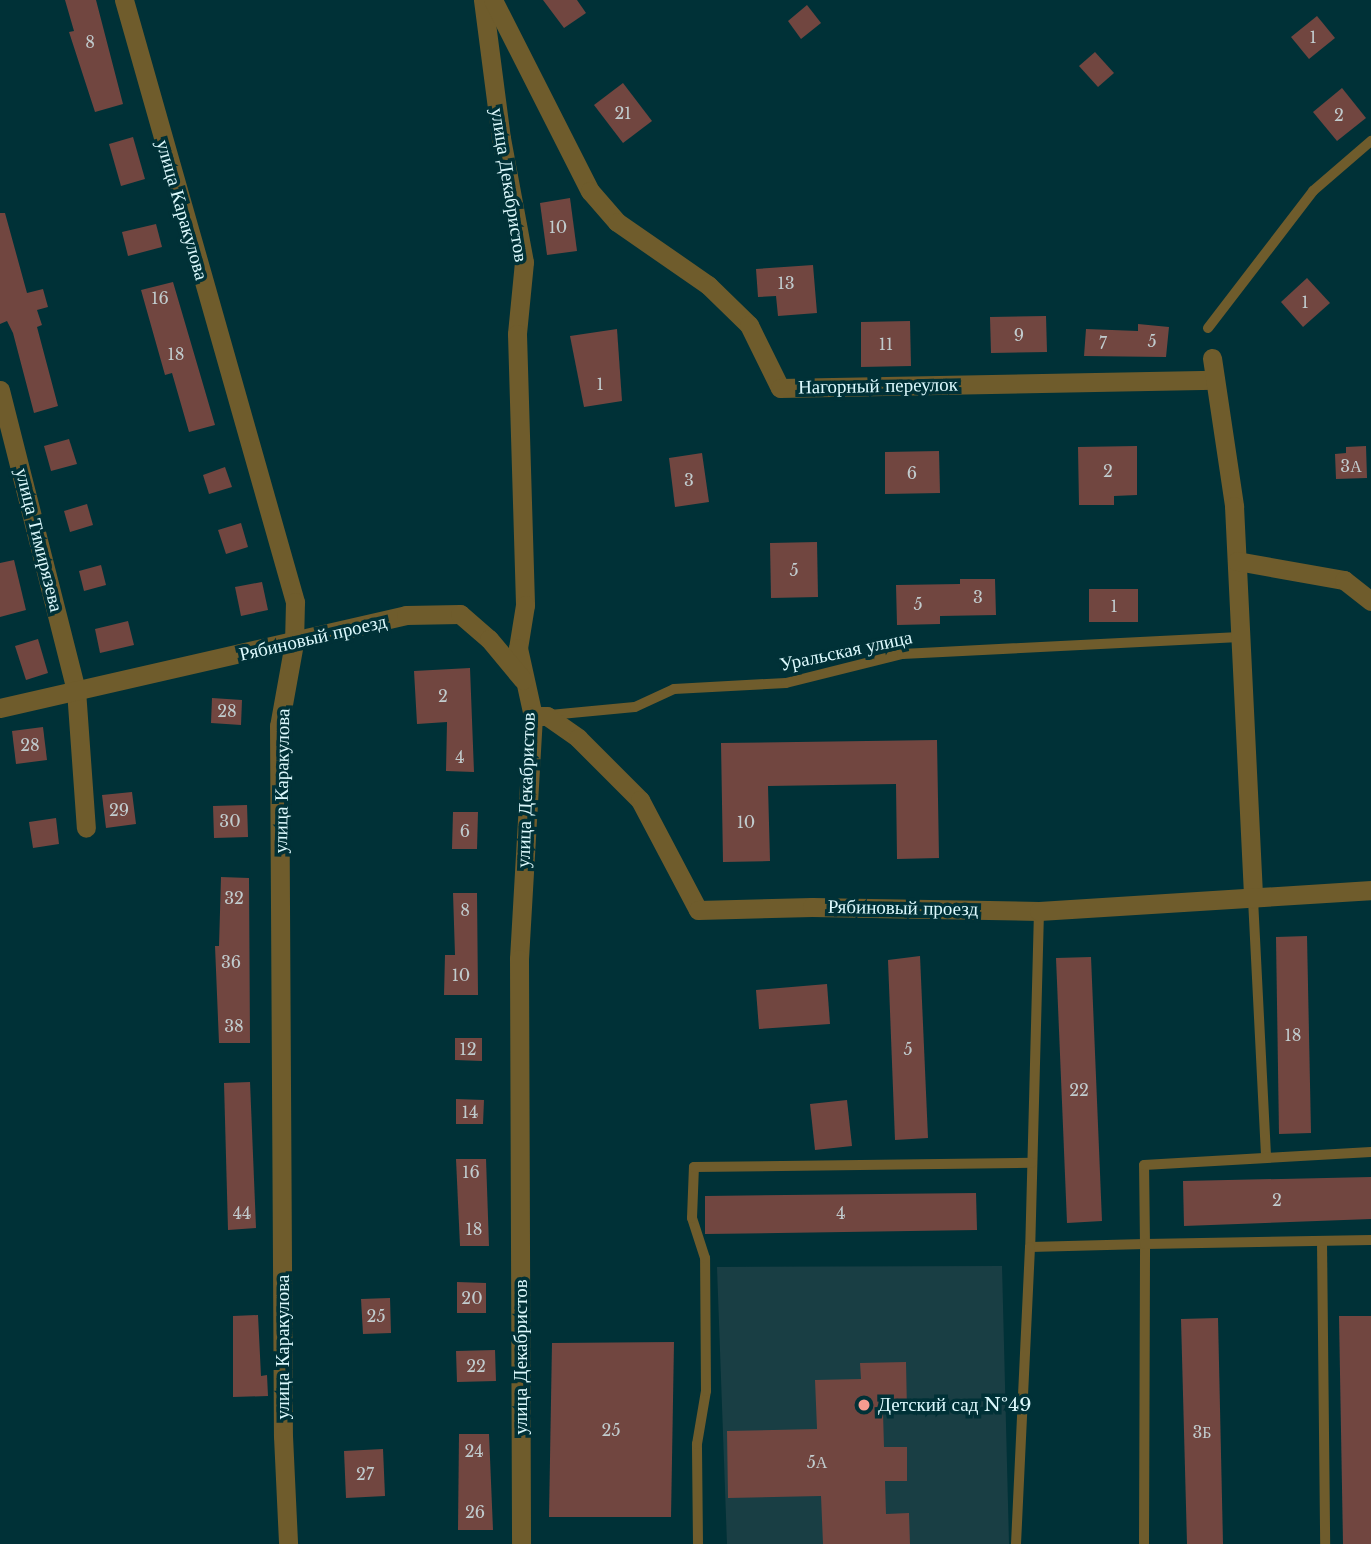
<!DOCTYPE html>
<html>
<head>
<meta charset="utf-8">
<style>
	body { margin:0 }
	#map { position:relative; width:1371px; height:1544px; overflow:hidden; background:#003137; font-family:"Libre Baskerville",serif }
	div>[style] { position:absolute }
	.built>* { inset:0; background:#193e44 }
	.building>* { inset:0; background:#714640 }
	.lane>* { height:10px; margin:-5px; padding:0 5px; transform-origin:5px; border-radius:5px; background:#6f5c2c }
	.street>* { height:19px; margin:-9.5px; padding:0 9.5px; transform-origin:9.5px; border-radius:9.5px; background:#6f5c2c }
	.dots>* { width:19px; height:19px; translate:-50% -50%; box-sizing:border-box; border:4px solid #003137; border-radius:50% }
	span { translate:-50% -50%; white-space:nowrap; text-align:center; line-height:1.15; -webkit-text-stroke:7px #003137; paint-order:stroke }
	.number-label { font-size:16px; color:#c1ccce }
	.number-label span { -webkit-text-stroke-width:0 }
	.street-label { font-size:19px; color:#dcf9fd }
	.poi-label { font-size:19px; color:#dcf9fd }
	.left { translate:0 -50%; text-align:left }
</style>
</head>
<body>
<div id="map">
	<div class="built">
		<i style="clip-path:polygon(1002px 1266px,1009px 1544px,727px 1544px,717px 1267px)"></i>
	</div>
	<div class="building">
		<i style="clip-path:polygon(65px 0,96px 0,123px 104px,95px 112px,69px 32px,74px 31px)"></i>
		<i style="clip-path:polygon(543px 0,577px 0,586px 13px,564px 28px)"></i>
		<i style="clip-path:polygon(807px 5px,821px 23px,801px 39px,788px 21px)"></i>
		<i style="clip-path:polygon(1317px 16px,1335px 38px,1309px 59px,1291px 37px)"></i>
		<i style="clip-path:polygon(1095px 52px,1114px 73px,1098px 87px,1079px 66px)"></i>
		<i style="clip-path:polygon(623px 83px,652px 121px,623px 143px,594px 105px)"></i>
		<i style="clip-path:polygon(1342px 88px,1366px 118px,1337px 141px,1313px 112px)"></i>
		<i style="clip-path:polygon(133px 137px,145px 179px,121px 186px,109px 144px)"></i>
		<i style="clip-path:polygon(570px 198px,577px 251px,547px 255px,540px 203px)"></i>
		<i style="clip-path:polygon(0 213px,5px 213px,27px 293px,43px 289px,48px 307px,37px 310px,42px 325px,37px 327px,58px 406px,34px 413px,13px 333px,7px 321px,0 324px)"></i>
		<i style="clip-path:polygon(156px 224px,162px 247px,128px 256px,122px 232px)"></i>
		<i style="clip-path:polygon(813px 265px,817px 313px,778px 316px,776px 296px,758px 297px,756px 269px)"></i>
		<i style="clip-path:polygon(1307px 278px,1330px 303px,1303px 327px,1281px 302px)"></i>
		<i style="clip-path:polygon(173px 282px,215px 425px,189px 432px,172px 373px,165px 375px,141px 290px)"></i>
		<i style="clip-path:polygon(1046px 316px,1047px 352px,991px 353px,990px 317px)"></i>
		<i style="clip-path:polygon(910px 321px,911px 366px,861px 367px,861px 322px)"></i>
		<i style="clip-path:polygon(1138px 324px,1169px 327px,1166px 357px,1084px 356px,1086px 329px,1138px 331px)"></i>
		<i style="clip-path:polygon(617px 329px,622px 401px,584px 407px,570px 336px)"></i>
		<i style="clip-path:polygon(69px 439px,77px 464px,51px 471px,44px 446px)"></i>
		<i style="clip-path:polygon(1137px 446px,1137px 495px,1114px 496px,1114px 505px,1079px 505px,1078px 447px)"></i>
		<i style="clip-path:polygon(1366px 446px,1367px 478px,1336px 479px,1335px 454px,1346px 453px,1346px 447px)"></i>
		<i style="clip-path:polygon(939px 451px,940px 493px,885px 494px,885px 452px)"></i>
		<i style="clip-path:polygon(702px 453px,709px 502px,675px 507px,669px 458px)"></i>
		<i style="clip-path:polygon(225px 467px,232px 487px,209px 494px,203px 475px)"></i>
		<i style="clip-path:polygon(87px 504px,93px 525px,70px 532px,64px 511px)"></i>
		<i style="clip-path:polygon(241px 523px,248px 547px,226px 554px,218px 530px)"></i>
		<i style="clip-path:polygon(817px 542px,818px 597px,771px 598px,770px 543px)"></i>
		<i style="clip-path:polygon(14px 560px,26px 610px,0 617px,0 563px)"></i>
		<i style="clip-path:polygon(101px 565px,106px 585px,84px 591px,79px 571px)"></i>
		<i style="clip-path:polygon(960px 579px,995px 579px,996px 615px,940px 616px,940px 624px,897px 625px,896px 585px,960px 584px)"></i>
		<i style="clip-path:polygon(262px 582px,268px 610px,241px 616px,235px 587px)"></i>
		<i style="clip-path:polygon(1089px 589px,1138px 589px,1138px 622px,1089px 622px)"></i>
		<i style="clip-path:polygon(128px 621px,134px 645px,100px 653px,95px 629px)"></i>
		<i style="clip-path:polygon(38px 639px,48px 673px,26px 680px,15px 646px)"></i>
		<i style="clip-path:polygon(470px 668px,474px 772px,446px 771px,447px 722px,417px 724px,414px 671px)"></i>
		<i style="clip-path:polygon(212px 698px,242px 700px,241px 725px,211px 723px)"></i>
		<i style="clip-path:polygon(43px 727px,47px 760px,16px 764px,12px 731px)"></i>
		<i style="clip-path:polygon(937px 740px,939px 858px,897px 859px,896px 784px,768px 786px,770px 861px,723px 862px,721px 743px)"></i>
		<i style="clip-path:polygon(132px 792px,136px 824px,106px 828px,102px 795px)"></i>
		<i style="clip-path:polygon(247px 805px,248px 837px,214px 838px,213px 806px)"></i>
		<i style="clip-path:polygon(453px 812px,478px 812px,477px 849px,452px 849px)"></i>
		<i style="clip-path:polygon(56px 818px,59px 844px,33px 848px,29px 822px)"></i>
		<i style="clip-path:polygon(221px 877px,249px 878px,250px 1043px,219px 1043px,215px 946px,219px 946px)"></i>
		<i style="clip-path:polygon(453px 893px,477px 893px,478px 995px,444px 995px,445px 955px,455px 955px)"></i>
		<i style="clip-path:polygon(1307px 936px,1311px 1133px,1279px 1134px,1276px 937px)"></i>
		<i style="clip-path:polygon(920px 956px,928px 1138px,895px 1140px,888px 960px)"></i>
		<i style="clip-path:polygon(1091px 957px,1102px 1221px,1067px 1223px,1056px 958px)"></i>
		<i style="clip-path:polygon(827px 984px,830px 1024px,759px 1029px,756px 990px)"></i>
		<i style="clip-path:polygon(455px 1038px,482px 1038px,482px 1061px,455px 1060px)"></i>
		<i style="clip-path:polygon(250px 1082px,256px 1228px,228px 1230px,224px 1083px)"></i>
		<i style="clip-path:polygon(456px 1099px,484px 1100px,483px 1124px,456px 1124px)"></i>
		<i style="clip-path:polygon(847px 1100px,852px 1146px,815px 1150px,810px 1104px)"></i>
		<i style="clip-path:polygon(456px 1159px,486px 1159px,489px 1246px,460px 1246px)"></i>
		<i style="clip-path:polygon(1371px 1177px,1371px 1219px,1184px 1226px,1183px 1181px)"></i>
		<i style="clip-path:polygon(976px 1193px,977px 1230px,705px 1234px,705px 1196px)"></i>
		<i style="clip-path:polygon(457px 1282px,486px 1283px,486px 1313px,457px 1313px)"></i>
		<i style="clip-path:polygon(390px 1298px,391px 1333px,363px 1334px,361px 1299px)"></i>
		<i style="clip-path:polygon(258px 1315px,261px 1376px,267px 1375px,268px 1396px,233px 1397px,233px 1316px)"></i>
		<i style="clip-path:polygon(1339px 1316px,1371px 1316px,1371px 1544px,1343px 1544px)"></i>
		<i style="clip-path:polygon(1218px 1318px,1223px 1544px,1187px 1544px,1181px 1319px)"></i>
		<i style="clip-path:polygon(674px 1342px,671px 1517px,549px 1517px,552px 1343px)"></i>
		<i style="clip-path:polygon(495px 1350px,496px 1381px,457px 1382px,456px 1351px)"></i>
		<i style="clip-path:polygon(906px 1362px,907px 1411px,883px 1412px,884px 1447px,907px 1447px,907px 1481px,885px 1481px,886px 1514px,909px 1513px,910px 1544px,823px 1544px,821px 1496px,728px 1498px,727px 1431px,817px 1429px,815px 1380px,861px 1379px,860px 1363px)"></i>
		<i style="clip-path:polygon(459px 1434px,489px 1434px,493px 1530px,458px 1530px)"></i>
		<i style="clip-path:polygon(383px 1449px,385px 1496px,346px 1498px,344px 1451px)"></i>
	</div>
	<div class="lane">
		<i style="left:1208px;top:328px;width:173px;rotate:-52.5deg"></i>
		<i style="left:1313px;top:191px;width:77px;rotate:-40.8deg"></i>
		<i style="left:550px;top:715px;width:85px;rotate:-5.4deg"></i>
		<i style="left:635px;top:707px;width:43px;rotate:-24.8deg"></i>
		<i style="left:674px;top:689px;width:112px;rotate:-3.1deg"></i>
		<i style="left:786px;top:683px;width:120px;rotate:-14deg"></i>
		<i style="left:902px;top:654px;width:338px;rotate:-2.9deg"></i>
		<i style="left:1253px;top:899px;width:258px;rotate:87.1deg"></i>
		<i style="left:1039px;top:911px;width:336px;rotate:91.5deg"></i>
		<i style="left:1030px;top:1247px;width:115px;rotate:-1.5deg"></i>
		<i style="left:1145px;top:1244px;width:79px;rotate:-90.7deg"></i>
		<i style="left:1144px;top:1165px;width:227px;rotate:-3.3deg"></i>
		<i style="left:1322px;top:1241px;width:303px;rotate:89.4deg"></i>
		<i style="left:698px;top:1544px;width:100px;rotate:-90.6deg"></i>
		<i style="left:697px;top:1444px;width:54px;rotate:-80.4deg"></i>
		<i style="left:706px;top:1391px;width:133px;rotate:-90.4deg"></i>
		<i style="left:705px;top:1258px;width:42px;rotate:-108deg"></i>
		<i style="left:692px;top:1218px;width:51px;rotate:-87.8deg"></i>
		<i style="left:694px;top:1167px;width:338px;rotate:-0.7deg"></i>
		<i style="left:1016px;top:1544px;width:297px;rotate:-87.3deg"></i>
		<i style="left:1144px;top:1544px;width:300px;rotate:-89.8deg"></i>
		<i style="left:1145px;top:1244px;width:226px;rotate:-1deg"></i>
	</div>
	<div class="street">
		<i style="left:124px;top:0;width:626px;rotate:74.14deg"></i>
		<i style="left:295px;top:602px;width:41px;rotate:91.4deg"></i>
		<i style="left:294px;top:643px;width:84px;rotate:100.2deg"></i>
		<i style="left:279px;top:726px;width:710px;rotate:89.68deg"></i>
		<i style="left:283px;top:1436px;width:108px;rotate:87.3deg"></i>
		<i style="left:483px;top:0;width:139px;rotate:82.6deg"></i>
		<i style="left:501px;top:138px;width:126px;rotate:79.5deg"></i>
		<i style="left:524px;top:262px;width:72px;rotate:95.6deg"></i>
		<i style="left:517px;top:334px;width:271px;rotate:88.3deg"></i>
		<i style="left:525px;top:605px;width:44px;rotate:99.2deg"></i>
		<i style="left:518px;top:648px;width:70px;rotate:77.6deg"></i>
		<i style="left:533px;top:716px;width:243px;rotate:93.3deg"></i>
		<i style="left:519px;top:959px;width:585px;rotate:89.8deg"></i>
		<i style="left:493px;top:0;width:214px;rotate:63.1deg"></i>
		<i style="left:590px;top:191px;width:41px;rotate:48.9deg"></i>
		<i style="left:617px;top:222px;width:111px;rotate:34.7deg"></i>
		<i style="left:708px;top:285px;width:57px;rotate:44.3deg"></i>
		<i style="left:749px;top:325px;width:70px;rotate:63.8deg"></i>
		<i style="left:780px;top:388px;width:435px;rotate:-1.1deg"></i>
		<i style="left:1212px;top:358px;width:150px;rotate:81.5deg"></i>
		<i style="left:1234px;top:506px;width:393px;rotate:87.2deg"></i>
		<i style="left:0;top:390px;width:309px;rotate:75.8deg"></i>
		<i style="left:76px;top:690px;width:138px;rotate:85.9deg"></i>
		<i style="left:1237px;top:561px;width:109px;rotate:10.1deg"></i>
		<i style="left:1344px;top:580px;width:34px;rotate:38deg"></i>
		<i style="left:0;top:708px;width:417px;rotate:-12.9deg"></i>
		<i style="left:406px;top:615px;width:54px;rotate:-1.1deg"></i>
		<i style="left:460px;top:614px;width:38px;rotate:41deg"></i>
		<i style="left:489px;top:639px;width:53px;rotate:50.3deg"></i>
		<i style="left:533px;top:716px;width:14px"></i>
		<i style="left:547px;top:716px;width:38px;rotate:35deg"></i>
		<i style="left:578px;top:738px;width:88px;rotate:45deg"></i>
		<i style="left:640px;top:800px;width:124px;rotate:62.2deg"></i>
		<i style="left:698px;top:910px;width:114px;rotate:-1.5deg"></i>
		<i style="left:812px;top:907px;width:227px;rotate:1deg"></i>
		<i style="left:1039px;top:911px;width:333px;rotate:-3.6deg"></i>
	</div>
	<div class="dots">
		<i style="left:864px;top:1405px;background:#f59c90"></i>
	</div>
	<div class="number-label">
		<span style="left:1313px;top:37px">1</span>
		<span style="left:90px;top:42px">8</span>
		<span style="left:623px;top:113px">21</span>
		<span style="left:1339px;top:115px">2</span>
		<span style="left:558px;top:227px">10</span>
		<span style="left:786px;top:283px">13</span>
		<span style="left:160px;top:298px">16</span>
		<span style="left:1305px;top:302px">1</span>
		<span style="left:1019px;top:335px">9</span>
		<span style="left:1152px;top:341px">5</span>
		<span style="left:1103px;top:343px">7</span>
		<span style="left:886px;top:344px">11</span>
		<span style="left:176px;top:354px">18</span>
		<span style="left:600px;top:384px">1</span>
		<span style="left:1351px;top:466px">3А</span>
		<span style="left:1108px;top:471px">2</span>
		<span style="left:912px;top:473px">6</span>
		<span style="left:689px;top:480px">3</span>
		<span style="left:794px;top:570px">5</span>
		<span style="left:978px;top:597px">3</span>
		<span style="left:918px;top:604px">5</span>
		<span style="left:1114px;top:606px">1</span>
		<span style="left:443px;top:696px">2</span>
		<span style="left:227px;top:711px">28</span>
		<span style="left:30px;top:745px">28</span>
		<span style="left:460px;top:757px">4</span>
		<span style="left:119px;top:810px">29</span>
		<span style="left:230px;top:821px">30</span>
		<span style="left:746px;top:822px">10</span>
		<span style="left:465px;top:831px">6</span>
		<span style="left:234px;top:898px">32</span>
		<span style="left:465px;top:910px">8</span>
		<span style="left:231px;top:962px">36</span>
		<span style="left:461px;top:975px">10</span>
		<span style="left:234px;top:1026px">38</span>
		<span style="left:1293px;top:1035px">18</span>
		<span style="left:468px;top:1049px">12</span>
		<span style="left:908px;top:1049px">5</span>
		<span style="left:1079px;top:1090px">22</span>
		<span style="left:470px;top:1112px">14</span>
		<span style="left:471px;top:1172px">16</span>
		<span style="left:1277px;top:1200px">2</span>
		<span style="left:242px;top:1213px">44</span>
		<span style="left:841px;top:1213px">4</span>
		<span style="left:474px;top:1229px">18</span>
		<span style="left:472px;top:1298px">20</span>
		<span style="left:376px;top:1316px">25</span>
		<span style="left:476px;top:1366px">22</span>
		<span style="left:611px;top:1430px">25</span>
		<span style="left:1202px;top:1432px">3Б</span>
		<span style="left:474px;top:1451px">24</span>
		<span style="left:817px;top:1462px">5А</span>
		<span style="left:365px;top:1474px">27</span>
		<span style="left:475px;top:1512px">26</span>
	</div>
	<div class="street-label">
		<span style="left:509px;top:185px;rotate:81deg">улица Декабристов</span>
		<span style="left:182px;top:210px;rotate:74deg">улица Каракулова</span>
		<span style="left:878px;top:386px;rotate:-1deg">Нагорный переулок</span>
		<span style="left:39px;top:540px;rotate:76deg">улица Тимирязева</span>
		<span style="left:313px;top:638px;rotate:-13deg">Рябиновый проезд</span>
		<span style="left:846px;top:651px;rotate:-12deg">Уральская улица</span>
		<span style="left:282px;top:781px;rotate:-89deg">улица Каракулова</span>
		<span style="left:526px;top:790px;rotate:-88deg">улица Декабристов</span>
		<span style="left:903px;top:908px;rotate:1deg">Рябиновый проезд</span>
		<span style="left:283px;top:1347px;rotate:-90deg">улица Каракулова</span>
		<span style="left:521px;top:1357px;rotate:-90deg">улица Декабристов</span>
	</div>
	<div class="poi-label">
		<span class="left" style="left:878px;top:1405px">Детский сад №49</span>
	</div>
</div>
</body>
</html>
